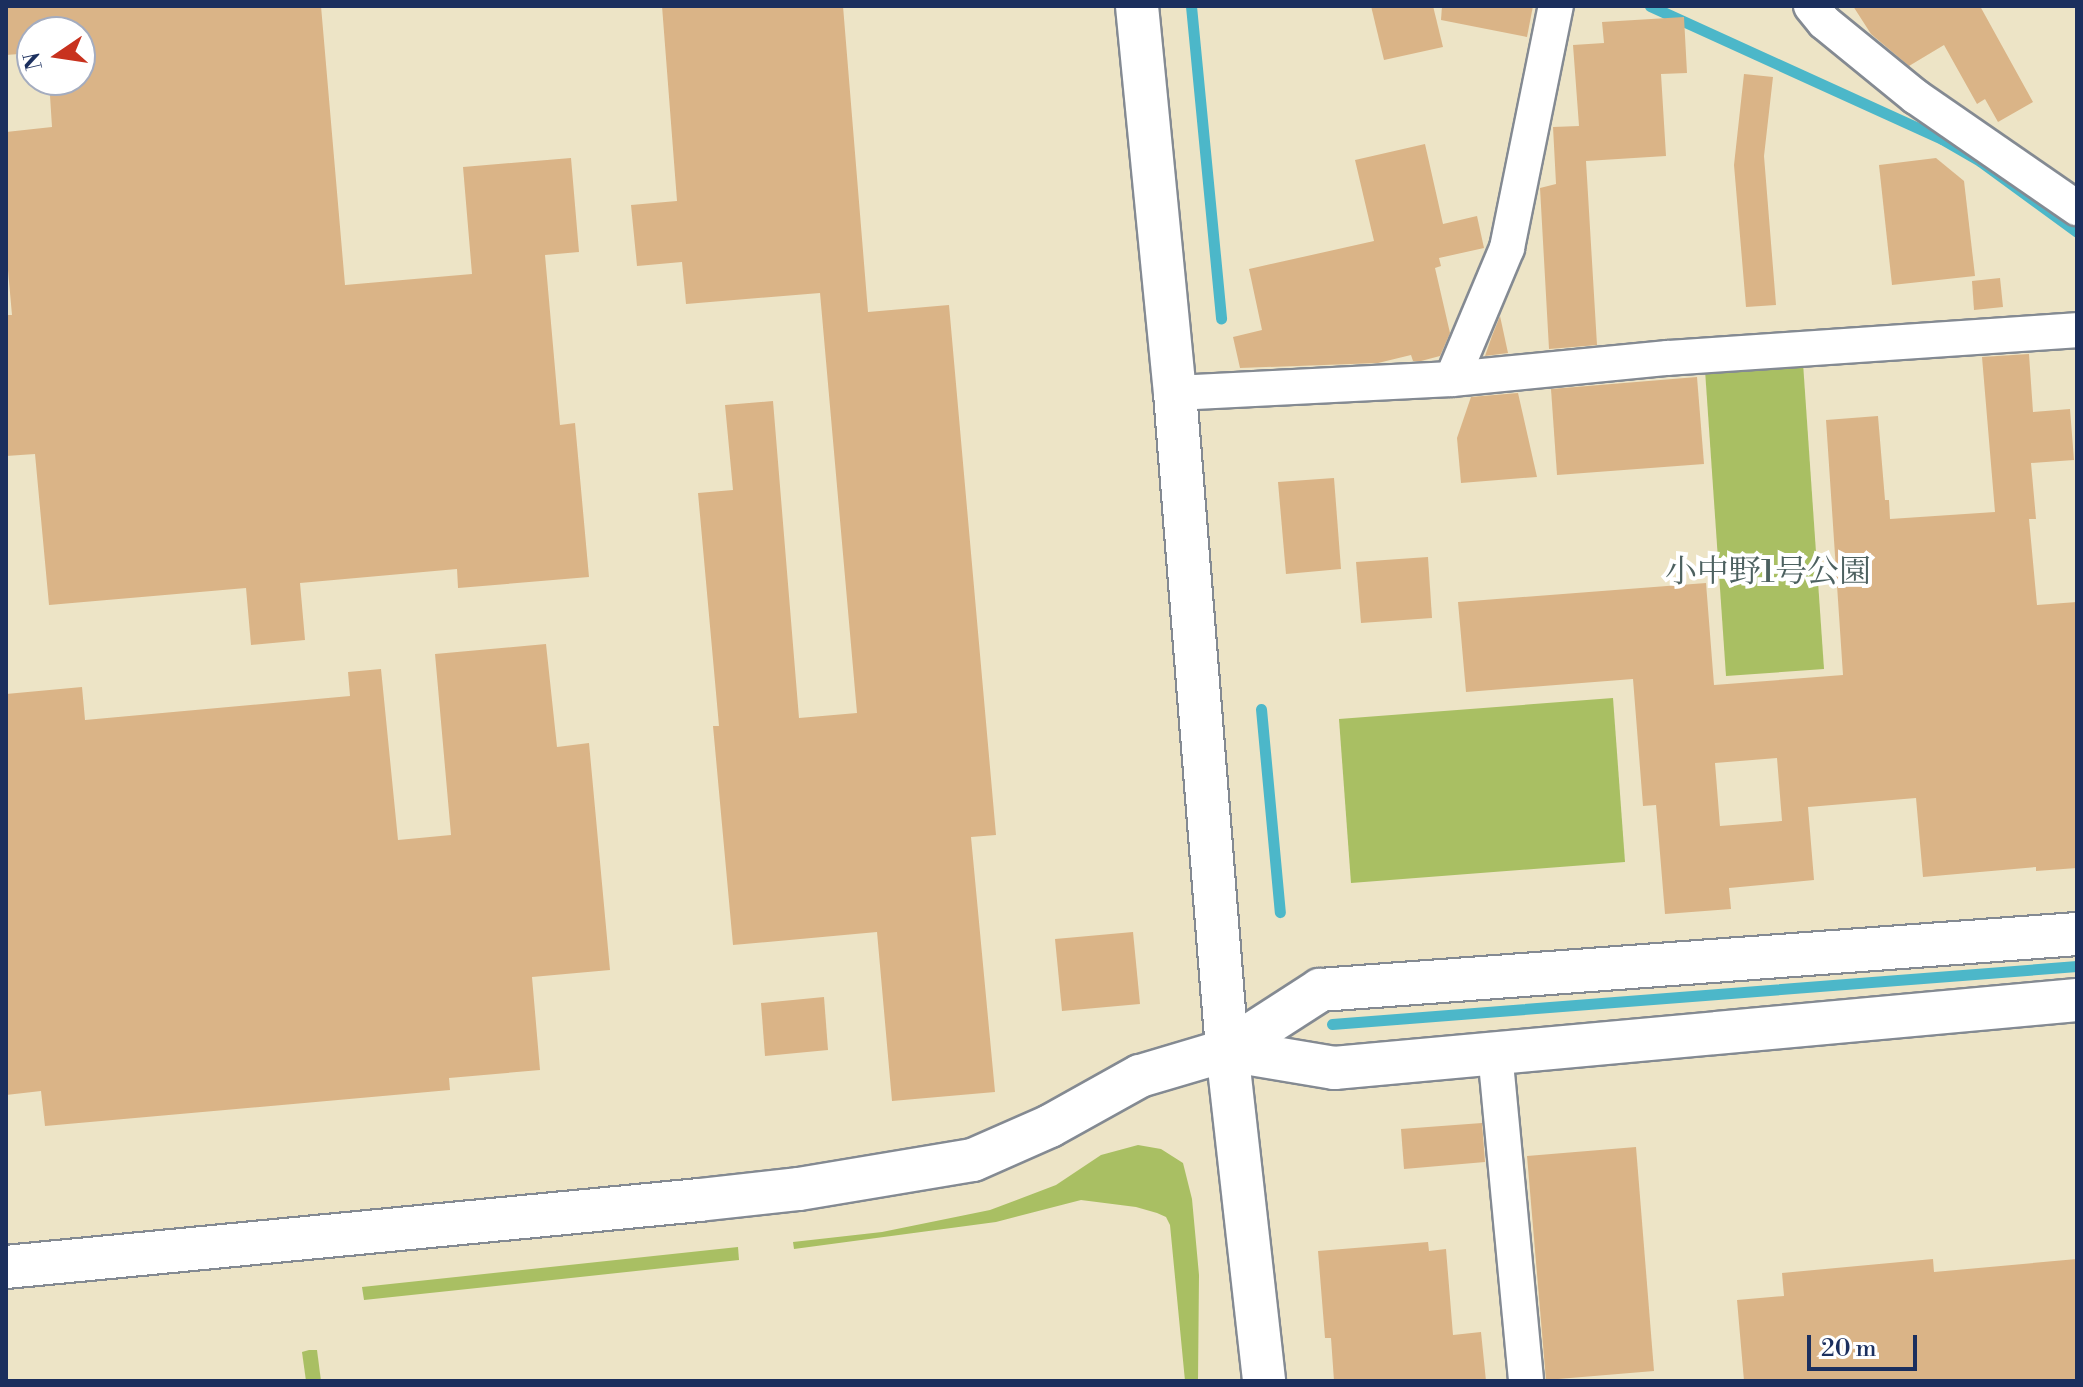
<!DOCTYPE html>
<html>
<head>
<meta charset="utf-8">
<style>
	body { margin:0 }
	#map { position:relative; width:2083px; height:1387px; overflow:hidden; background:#ede4c6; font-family:"Libre Bodoni","Noto Serif JP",serif }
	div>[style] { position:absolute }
	.green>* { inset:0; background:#a9bf63 }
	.stream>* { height:11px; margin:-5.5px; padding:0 5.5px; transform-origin:5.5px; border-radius:5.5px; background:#4cb7c9 }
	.building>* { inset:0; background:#dab487 }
	.roads { filter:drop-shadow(2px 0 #848a92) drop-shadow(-2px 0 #848a92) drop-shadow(0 2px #848a92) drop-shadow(0 -2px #848a92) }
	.minor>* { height:34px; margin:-17px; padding:0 17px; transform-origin:17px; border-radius:17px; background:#fff }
	.tertiary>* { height:42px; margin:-21px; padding:0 21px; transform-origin:21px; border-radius:21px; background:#fff }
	span { translate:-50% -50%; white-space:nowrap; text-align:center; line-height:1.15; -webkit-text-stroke:8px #fff; paint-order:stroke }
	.park-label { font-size:32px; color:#4d6160 }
	.frame { position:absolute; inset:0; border:8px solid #1b2f5e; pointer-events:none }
	.north { position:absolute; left:16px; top:16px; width:80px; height:80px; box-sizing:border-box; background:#fff; border:2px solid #a4acbf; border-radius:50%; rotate:257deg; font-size:22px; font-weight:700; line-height:32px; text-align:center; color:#1b2f5e }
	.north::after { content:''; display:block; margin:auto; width:28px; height:36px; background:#c8321e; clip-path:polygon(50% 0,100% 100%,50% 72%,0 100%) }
	.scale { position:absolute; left:1807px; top:1335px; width:110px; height:36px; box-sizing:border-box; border:4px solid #1b2f5e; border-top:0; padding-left:10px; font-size:24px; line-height:28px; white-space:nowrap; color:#1b2f5e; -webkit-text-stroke:6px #fff; paint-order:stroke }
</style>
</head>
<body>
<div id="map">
	<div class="green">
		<i style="clip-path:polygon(1803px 363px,1824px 669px,1726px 676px,1705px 370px)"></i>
		<i style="clip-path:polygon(1613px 698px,1625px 862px,1351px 883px,1339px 719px)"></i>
		<i style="clip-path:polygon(1138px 1145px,1161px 1149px,1183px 1163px,1192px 1199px,1199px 1275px,1198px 1381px,1185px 1381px,1170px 1225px,1166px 1217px,1157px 1213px,1136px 1207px,1081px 1200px,996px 1222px,794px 1249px,793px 1242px,882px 1232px,990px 1210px,1056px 1185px,1101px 1155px)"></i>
		<i style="clip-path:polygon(738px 1247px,739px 1260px,364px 1300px,362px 1287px)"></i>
		<i style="clip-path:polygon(309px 1350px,317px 1350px,321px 1381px,306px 1381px,302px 1352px)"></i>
	</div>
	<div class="stream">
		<i style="left:1191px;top:6px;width:314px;rotate:84.5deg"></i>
		<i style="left:1650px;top:6px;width:321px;rotate:24.5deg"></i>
		<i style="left:1942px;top:139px;width:44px;rotate:30.1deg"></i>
		<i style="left:1980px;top:161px;width:120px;rotate:36.2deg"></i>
		<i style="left:1261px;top:709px;width:204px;rotate:84.7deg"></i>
		<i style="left:1332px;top:1024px;width:747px;rotate:-4.45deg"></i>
	</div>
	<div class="building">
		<i style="clip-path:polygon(6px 6px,321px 6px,345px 285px,472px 274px,463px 167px,571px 158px,579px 252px,545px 255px,560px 425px,575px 423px,589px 577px,458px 588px,457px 569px,300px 583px,305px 640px,251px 645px,246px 588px,49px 605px,35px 454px,6px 456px,6px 315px,12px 315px,6px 248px,6px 132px,52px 127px,49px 80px,80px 80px,80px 32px,32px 32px,32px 53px,6px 55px)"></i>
		<i style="clip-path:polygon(662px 6px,843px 6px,868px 312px,949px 305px,996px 835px,971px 837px,995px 1092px,892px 1101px,877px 932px,733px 945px,713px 726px,719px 726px,698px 493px,733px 490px,725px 405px,773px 401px,799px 718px,857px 713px,820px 293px,686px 304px,682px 262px,637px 266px,631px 205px,677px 201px)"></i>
		<i style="clip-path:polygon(1371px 6px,1433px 6px,1443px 47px,1384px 60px)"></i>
		<i style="clip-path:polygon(1442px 6px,1533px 6px,1527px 37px,1441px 20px)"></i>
		<i style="clip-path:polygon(1853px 6px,1980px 6px,2033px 102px,1998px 122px,1985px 99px,1977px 104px,1944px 45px,1909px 66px,1871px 34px)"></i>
		<i style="clip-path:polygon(1684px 17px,1687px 73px,1661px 74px,1666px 156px,1586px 161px,1597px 345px,1549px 349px,1540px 188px,1556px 184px,1553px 127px,1579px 126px,1573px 45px,1604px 43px,1602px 22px)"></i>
		<i style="clip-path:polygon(1744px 74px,1773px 77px,1764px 156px,1776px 305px,1746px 307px,1734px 165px)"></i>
		<i style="clip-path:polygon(1425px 144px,1443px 224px,1477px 216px,1484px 248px,1439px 258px,1441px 266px,1435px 268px,1450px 333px,1440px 356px,1421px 361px,1413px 361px,1411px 355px,1378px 363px,1240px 368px,1233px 337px,1262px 330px,1249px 269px,1374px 241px,1355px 160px)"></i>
		<i style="clip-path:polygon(1936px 158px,1964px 181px,1975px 276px,1892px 285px,1879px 165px)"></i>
		<i style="clip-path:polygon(2000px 278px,2003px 307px,1974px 310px,1972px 281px)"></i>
		<i style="clip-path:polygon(1500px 316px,1508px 353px,1485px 356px,1492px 336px)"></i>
		<i style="clip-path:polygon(evenodd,2029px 354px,2033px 412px,2070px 409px,2074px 460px,2031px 463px,2036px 519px,2029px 519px,2037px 605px,2077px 602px,2077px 868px,2036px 871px,2036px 867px,1923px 877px,1916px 798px,1808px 807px,1814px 880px,1729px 888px,1731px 909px,1665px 914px,1656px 805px,1643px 806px,1633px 679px,1466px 692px,1458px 602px,1706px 583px,1714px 685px,1843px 675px,1826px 420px,1878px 416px,1885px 500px,1889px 500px,1890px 519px,1995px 512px,1982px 357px,2029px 354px,1777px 758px,1782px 821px,1720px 826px,1715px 763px,1777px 758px)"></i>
		<i style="clip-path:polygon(1697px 377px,1704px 464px,1557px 475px,1551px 389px)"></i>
		<i style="clip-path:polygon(1518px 393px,1537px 477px,1461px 483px,1457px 438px,1471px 397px)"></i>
		<i style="clip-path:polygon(1334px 478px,1341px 569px,1286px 574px,1278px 482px)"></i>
		<i style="clip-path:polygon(1428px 557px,1432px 618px,1361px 623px,1356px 562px)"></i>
		<i style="clip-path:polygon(546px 644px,557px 747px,589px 743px,610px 970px,532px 977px,540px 1070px,449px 1078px,450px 1090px,45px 1126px,41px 1091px,6px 1095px,6px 694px,82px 687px,85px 720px,350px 696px,348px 672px,381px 669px,398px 840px,451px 835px,435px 654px)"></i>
		<i style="clip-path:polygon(1133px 932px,1140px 1004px,1062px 1011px,1055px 939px)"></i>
		<i style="clip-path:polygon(824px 997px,828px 1050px,765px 1056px,761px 1003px)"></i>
		<i style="clip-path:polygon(1482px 1123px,1485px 1162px,1404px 1169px,1401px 1129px)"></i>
		<i style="clip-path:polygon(1636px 1147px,1654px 1371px,1546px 1380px,1527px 1156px)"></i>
		<i style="clip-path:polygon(1428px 1242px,1429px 1251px,1446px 1249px,1453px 1335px,1481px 1332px,1486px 1381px,1334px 1381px,1331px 1338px,1325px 1338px,1318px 1251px)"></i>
		<i style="clip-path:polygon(1933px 1259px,1934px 1272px,2077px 1259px,2077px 1381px,1744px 1381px,1737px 1300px,1784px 1296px,1782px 1273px)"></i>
	</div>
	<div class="roads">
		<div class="minor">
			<i style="left:1811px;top:6px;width:21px;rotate:51deg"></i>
			<i style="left:1824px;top:22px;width:119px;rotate:39.2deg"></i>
			<i style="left:1916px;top:97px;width:196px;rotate:34.6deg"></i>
			<i style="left:1452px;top:379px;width:142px;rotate:-67.2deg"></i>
			<i style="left:1507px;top:248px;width:247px;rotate:-78.6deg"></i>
			<i style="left:1175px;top:393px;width:277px;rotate:-2.9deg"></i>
			<i style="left:1452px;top:379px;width:217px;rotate:-5.6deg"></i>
			<i style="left:1668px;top:358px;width:410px;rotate:-3.9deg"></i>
			<i style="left:1495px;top:1052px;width:330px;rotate:84.6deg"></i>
		</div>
		<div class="tertiary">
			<i style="left:1137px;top:6px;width:389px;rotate:84.4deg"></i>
			<i style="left:1175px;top:393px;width:659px;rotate:85.47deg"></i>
			<i style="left:1227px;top:1050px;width:333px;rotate:83.6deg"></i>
			<i style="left:1227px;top:1050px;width:109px;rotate:9.5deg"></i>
			<i style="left:1334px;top:1068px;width:746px;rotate:-5.23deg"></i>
			<i style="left:6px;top:1267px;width:696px;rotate:-5.52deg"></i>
			<i style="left:699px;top:1200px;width:101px;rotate:-6.3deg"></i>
			<i style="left:799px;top:1189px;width:176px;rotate:-9.5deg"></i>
			<i style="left:973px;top:1160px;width:84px;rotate:-23.8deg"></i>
			<i style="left:1050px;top:1126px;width:103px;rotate:-29.1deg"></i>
			<i style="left:1140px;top:1076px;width:91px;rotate:-16.6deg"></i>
			<i style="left:1227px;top:1050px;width:111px;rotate:-32.8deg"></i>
			<i style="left:1320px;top:990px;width:759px;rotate:-4.23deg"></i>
		</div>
	</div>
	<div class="park-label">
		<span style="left:1768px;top:572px">小中野1号公園</span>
	</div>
	<div class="frame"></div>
	<div class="north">N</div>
	<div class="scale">20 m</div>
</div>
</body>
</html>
